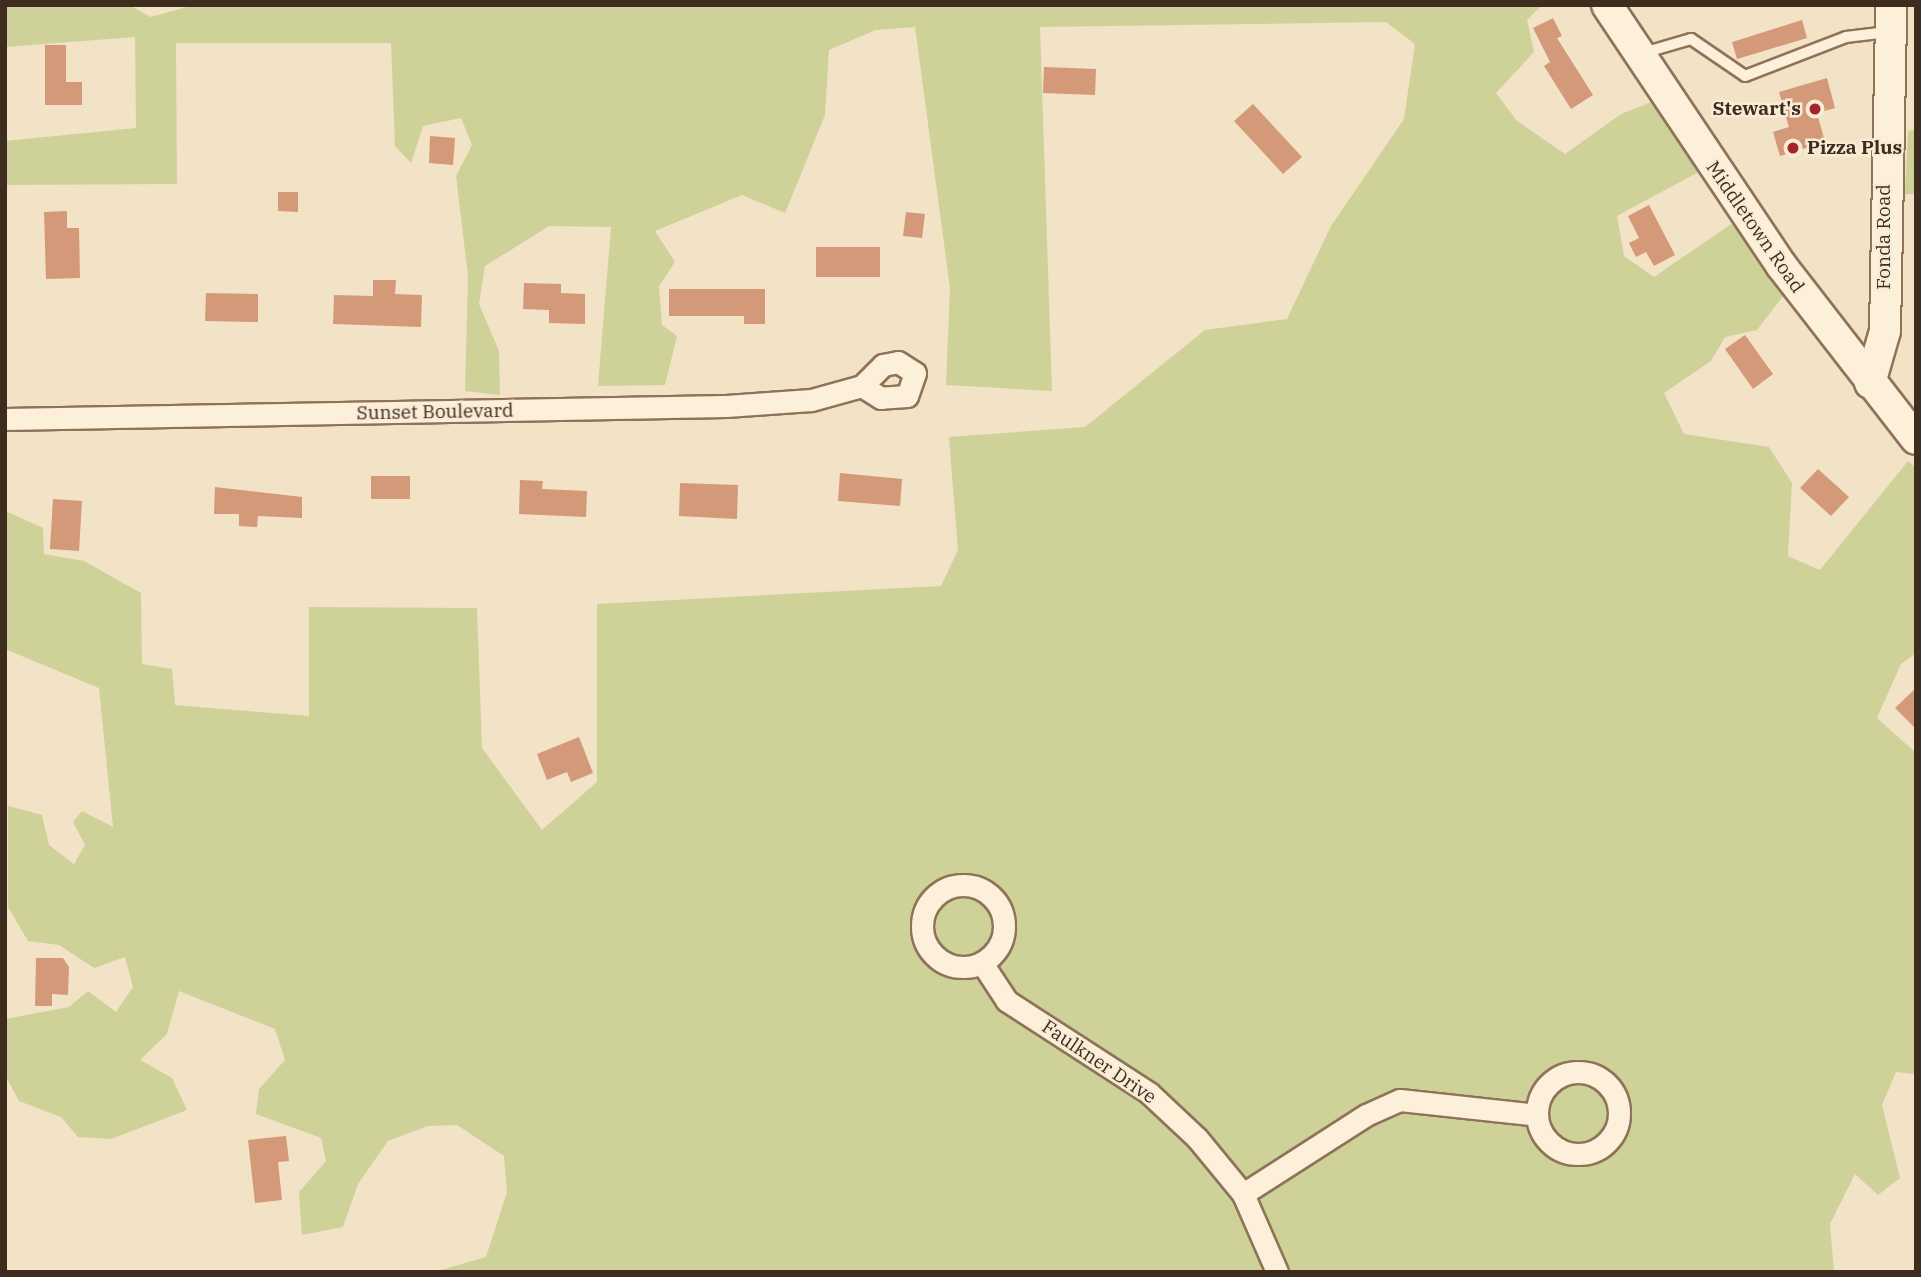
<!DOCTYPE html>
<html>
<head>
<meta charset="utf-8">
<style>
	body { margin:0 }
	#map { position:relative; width:1921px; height:1277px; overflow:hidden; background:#f2e2c6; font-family:"IBM Plex Serif",serif }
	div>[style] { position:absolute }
	.green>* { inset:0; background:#cfd298 }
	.building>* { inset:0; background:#d39979 }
	.roads { filter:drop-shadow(2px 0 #8f7359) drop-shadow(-2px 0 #8f7359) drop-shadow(0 2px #8f7359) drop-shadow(0 -2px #8f7359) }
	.lane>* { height:10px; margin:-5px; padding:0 5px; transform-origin:5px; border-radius:5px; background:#fcf0da }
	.street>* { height:21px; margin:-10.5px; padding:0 10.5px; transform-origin:10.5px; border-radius:10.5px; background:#fcf0da }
	.street>.ring { margin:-10.5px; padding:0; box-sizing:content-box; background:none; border:21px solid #fcf0da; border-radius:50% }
	.secondary>* { height:30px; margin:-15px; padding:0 15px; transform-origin:15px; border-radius:15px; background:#fcf0da }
	.dots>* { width:19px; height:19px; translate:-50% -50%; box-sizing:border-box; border:4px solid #f9ecd6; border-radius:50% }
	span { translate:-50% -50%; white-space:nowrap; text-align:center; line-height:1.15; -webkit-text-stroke:5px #f9ecd6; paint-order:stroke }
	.poi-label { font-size:19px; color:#3e2c1e; font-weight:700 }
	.right { translate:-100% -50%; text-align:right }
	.left { translate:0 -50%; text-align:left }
	.street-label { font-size:19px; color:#3e2c1e }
	.frame { position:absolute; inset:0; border:7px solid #3e2c1e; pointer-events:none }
</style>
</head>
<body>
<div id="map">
	<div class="green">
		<i style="clip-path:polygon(5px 5px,129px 5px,151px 17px,194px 5px,1542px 5px,1527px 20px,1534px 52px,1496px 93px,1517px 121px,1565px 154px,1621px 114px,1654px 101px,1704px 169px,1617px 216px,1624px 256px,1654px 277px,1737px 220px,1783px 296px,1757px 330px,1725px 337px,1711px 361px,1664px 393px,1684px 434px,1769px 447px,1792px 483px,1788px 556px,1820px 570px,1908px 461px,1916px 468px,1916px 653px,1901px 664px,1877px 718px,1916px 753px,1916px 1074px,1896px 1072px,1882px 1105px,1900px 1178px,1878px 1195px,1855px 1174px,1830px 1224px,1834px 1272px,434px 1272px,486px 1257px,507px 1192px,504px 1156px,457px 1125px,428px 1126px,388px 1141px,358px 1184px,343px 1227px,302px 1235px,299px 1192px,326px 1161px,321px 1138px,256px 1114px,259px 1089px,285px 1060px,275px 1029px,179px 991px,167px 1034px,140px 1060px,172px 1078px,187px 1110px,111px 1139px,78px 1137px,61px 1117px,19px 1101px,5px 1075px,5px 1019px,69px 1007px,88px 991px,116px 1012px,133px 987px,125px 957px,94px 968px,59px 945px,28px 941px,8px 907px,8px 806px,42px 815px,49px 845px,74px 864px,85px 845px,73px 822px,82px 811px,113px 827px,99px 688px,5px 649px,5px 511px,43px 528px,44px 554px,84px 561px,141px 593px,142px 664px,172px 669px,175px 705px,309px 716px,309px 607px,477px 608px,482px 748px,542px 830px,597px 782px,597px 604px,941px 586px,958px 550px,949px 437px,1085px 427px,1205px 330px,1287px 319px,1331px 226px,1404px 119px,1415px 44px,1386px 22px,1040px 27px,1052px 391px,946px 385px,950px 288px,915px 27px,876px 30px,829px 50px,825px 115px,785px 213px,742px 195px,655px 231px,675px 262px,659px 286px,662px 325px,677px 336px,665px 385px,598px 386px,611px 227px,549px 226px,485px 266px,479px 304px,499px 351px,500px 395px,465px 391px,468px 276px,456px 176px,472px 145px,461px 118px,423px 126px,411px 163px,395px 146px,391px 43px,176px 43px,177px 184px,5px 185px,5px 141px,136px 128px,135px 37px,5px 47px)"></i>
		<i style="clip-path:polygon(1916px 129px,1916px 194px,1905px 194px,1908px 131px)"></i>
	</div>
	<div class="building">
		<i style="clip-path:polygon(1553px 18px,1562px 36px,1557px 38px,1593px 95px,1571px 109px,1544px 66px,1550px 62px,1533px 28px)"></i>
		<i style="clip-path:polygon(1802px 20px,1807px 38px,1737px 59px,1732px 42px)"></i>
		<i style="clip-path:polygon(45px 45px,66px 45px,66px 82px,82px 82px,82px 105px,45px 105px)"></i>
		<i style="clip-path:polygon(1044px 67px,1096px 69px,1095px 95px,1043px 93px)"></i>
		<i style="clip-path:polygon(1827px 78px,1835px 108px,1817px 113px,1825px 142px,1780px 156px,1773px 132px,1789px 127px,1779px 92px)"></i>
		<i style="clip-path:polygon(1253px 104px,1302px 157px,1283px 174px,1234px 121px)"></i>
		<i style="clip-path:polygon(430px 136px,455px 138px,453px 165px,429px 163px)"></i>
		<i style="clip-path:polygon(278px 192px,298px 192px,298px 212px,278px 211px)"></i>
		<i style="clip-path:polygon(1649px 205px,1675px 255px,1654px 266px,1646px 252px,1636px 257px,1629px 243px,1639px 238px,1628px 216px)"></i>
		<i style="clip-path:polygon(67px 211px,67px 228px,79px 228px,80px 278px,46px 279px,44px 212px)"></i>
		<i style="clip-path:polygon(906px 212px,925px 214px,922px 238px,903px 236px)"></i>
		<i style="clip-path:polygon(816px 247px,880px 247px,880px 277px,816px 277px)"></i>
		<i style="clip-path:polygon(373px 280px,396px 280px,395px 294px,422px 295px,421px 327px,333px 324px,334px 295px,373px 296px)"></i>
		<i style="clip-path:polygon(524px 283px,561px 284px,561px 293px,585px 294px,585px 324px,549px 323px,549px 310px,523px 309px)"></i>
		<i style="clip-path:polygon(669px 289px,765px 289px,765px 324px,744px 324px,744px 316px,669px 316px)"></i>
		<i style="clip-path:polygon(206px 293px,258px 294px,258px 322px,205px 321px)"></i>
		<i style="clip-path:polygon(1745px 335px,1773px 374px,1753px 389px,1725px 349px)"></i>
		<i style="clip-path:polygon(1818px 469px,1849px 497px,1831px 516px,1800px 488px)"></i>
		<i style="clip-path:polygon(840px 473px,902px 479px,900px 506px,838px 501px)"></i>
		<i style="clip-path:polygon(371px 476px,410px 476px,410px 499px,371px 499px)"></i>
		<i style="clip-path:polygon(520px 480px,543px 481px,542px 489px,587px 491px,586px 517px,519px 514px)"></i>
		<i style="clip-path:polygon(680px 483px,738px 485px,737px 519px,679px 516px)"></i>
		<i style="clip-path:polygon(215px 487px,302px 497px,302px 518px,258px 516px,257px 527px,239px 526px,239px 514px,214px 514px)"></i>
		<i style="clip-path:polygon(53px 499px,82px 501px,79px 551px,50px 549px)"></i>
		<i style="clip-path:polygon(1916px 688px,1916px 729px,1895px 708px)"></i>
		<i style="clip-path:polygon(579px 737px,593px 773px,571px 782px,567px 772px,547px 780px,537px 754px)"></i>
		<i style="clip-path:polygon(36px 958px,63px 958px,69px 967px,68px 995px,52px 994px,52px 1006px,35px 1006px)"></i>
		<i style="clip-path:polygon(286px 1136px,289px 1161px,278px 1162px,282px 1200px,255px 1203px,248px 1140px)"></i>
	</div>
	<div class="roads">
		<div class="lane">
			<i style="left:1643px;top:53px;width:50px;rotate:-16.3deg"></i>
			<i style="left:1691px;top:39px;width:65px;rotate:34.4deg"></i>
			<i style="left:1745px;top:76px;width:108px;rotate:-21.1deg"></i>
			<i style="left:1846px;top:37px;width:42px;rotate:-6.8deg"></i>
		</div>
		<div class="street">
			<i style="left:898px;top:362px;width:20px;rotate:33deg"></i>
			<i style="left:915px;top:373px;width:24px;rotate:109deg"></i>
			<i style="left:907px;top:396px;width:26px;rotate:176deg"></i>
			<i style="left:881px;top:398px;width:22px;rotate:-148deg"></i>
			<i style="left:862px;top:386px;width:30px;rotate:-45deg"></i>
			<i style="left:883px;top:365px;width:15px;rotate:-11deg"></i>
			<i style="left:5px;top:419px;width:721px;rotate:-1.03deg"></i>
			<i style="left:726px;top:406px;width:85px;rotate:-4deg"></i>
			<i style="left:811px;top:400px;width:53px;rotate:-15.4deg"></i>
			<i class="ring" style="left:922px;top:885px;width:61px;height:61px"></i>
			<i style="left:982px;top:963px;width:45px;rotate:56.7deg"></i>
			<i style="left:1007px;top:1001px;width:169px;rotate:32.9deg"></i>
			<i style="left:1149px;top:1093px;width:66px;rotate:43.2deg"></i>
			<i style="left:1197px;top:1138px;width:72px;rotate:50.6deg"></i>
			<i style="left:1243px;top:1194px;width:85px;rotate:66.4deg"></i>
			<i class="ring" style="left:1537px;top:1072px;width:61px;height:61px"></i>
			<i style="left:1243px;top:1194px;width:146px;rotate:-32.7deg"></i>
			<i style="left:1366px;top:1115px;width:37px;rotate:-24deg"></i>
			<i style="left:1400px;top:1100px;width:138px;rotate:6.2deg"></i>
		</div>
		<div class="secondary">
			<i style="left:1607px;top:5px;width:313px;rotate:56.2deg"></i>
			<i style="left:1781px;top:265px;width:220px;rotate:52.2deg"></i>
			<i style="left:1870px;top:383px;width:54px;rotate:-73.9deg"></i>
			<i style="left:1885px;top:331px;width:326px;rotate:-88.9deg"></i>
		</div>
	</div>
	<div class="dots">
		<i style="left:1815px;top:109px;background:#a4242d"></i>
		<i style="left:1793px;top:148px;background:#a4242d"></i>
	</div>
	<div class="poi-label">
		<span class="right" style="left:1801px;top:109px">Stewart's</span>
		<span class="left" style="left:1807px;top:148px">Pizza Plus</span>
	</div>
	<div class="street-label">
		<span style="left:1755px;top:227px;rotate:55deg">Middletown Road</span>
		<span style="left:1884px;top:237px;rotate:-90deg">Fonda Road</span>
		<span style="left:435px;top:412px;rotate:-1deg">Sunset Boulevard</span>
		<span style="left:1099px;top:1062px;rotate:34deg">Faulkner Drive</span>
	</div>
	<div class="frame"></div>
</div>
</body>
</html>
